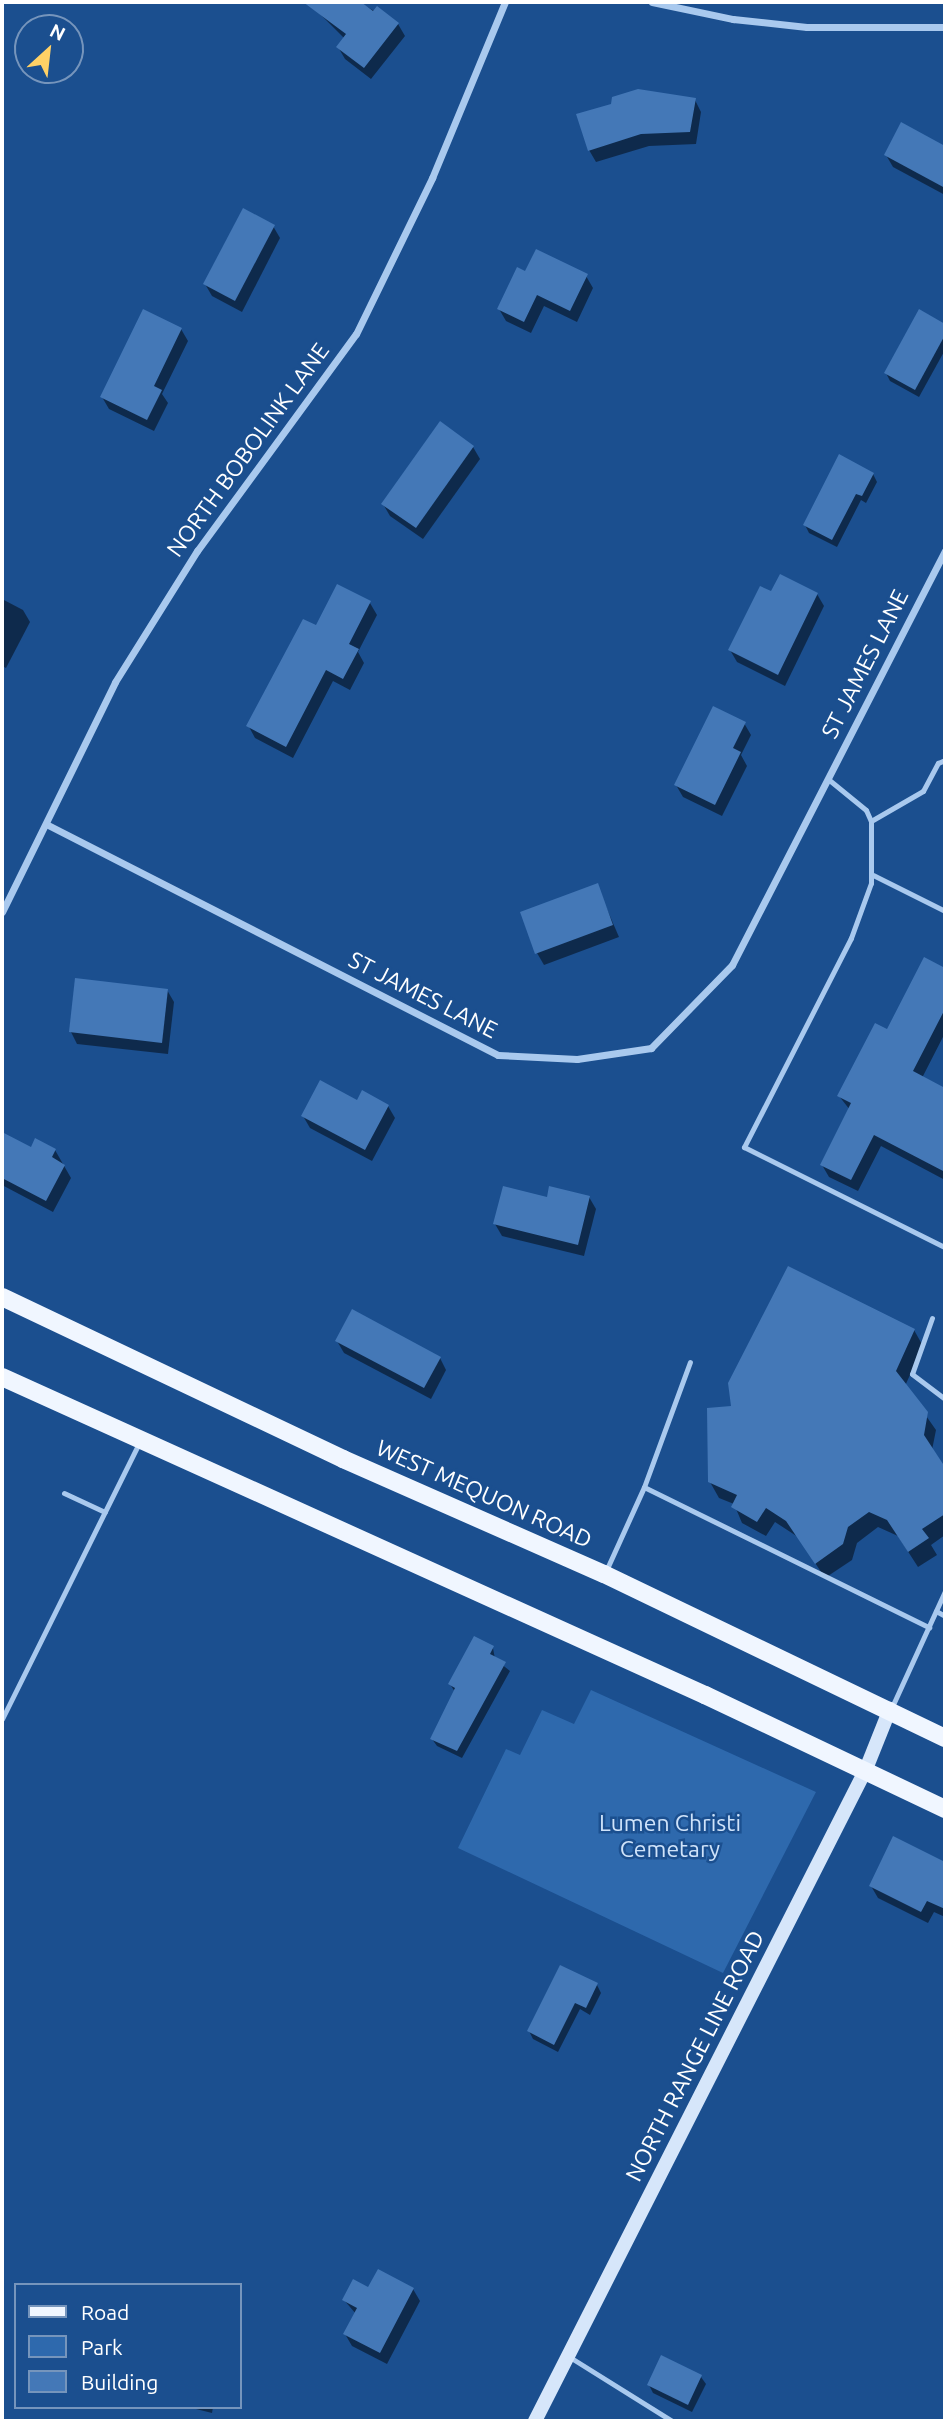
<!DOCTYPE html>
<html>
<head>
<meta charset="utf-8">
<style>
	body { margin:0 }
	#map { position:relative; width:947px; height:2423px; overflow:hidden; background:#1b4f8f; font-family:Ubuntu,sans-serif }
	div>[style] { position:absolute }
	.green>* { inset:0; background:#2e69ad }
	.shadow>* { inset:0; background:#0007 }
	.building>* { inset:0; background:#4478b7 }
	.lane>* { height:5px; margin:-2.5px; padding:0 2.5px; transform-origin:2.5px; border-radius:2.5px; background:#a9c9ee }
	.street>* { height:7px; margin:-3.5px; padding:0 3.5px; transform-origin:3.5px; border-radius:3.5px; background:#a9c9ee }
	.secondary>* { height:14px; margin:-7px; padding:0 7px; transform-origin:7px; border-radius:7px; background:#d6e6fa }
	.primary>* { height:18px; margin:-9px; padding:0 9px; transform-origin:9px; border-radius:9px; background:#f0f6ff }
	span { translate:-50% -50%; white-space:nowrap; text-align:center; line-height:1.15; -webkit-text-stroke:5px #1b4f8f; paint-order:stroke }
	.street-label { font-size:23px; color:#fff }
	.park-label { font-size:23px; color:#cfe3fa }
	.frame { position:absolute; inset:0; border:4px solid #fff; pointer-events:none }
	.legend { position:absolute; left:14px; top:2283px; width:228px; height:126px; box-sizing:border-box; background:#1b4f8f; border:2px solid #7695bc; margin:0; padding:9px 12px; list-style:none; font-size:21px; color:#fff }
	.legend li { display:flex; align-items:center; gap:14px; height:35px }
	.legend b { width:35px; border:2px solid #7695bc }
	.north { position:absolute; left:14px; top:14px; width:70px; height:70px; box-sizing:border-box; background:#1b4f8f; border:2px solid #7695bc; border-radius:50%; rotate:27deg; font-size:19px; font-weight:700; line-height:28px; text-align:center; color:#fff }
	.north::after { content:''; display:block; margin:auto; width:24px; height:32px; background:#ffd166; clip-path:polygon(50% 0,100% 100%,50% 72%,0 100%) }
</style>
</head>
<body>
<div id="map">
	<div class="green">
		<i style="clip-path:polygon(591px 1690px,816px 1792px,723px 1973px,458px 1848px,506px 1749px,520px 1755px,542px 1710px,574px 1724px)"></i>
	</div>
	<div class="shadow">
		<i style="clip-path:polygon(326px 2px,358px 2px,398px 24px,405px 36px,371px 79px,345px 59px,338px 47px,345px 39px,318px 12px)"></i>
		<i style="clip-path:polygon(695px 100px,701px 112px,696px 144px,649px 146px,596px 162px,589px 150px)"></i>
		<i style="clip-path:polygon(902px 125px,945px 148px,945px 195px,893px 167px,886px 155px)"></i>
		<i style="clip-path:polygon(273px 226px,280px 238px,242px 312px,212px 296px,205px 284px)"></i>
		<i style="clip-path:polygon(526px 274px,586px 276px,593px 288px,577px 322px,544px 306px,531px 333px,506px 321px,499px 309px)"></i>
		<i style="clip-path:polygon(920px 312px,945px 326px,945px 350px,919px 397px,890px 381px,886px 373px)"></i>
		<i style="clip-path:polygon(181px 329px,188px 341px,162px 394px,168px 403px,154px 431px,109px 409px,102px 397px)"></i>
		<i style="clip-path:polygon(473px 447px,480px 459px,423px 539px,390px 516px,383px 504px)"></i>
		<i style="clip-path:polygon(873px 474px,877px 482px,866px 503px,861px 500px,837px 547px,809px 533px,805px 525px)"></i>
		<i style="clip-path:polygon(772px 593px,817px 594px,824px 606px,785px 686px,737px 662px,730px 650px)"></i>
		<i style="clip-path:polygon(2px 599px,23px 610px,30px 622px,6px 668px,2px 666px)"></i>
		<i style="clip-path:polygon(370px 603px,377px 615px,358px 652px,364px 663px,350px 690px,333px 681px,293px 758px,255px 738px,248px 725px)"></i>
		<i style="clip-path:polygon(744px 723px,751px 735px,741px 755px,747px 766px,722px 816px,683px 797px,676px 785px)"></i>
		<i style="clip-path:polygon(597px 886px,619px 937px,544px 965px,537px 953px)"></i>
		<i style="clip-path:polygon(925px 959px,945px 970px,945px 1033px,922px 1078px,945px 1090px,945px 1180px,881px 1146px,858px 1191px,829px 1177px,822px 1165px,850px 1110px,839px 1096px,888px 1031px)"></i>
		<i style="clip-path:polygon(167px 990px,174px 1002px,168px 1054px,77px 1044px,71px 1032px)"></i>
		<i style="clip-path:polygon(357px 1102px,388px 1106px,395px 1118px,372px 1161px,310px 1128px,303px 1116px)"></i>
		<i style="clip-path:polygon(2px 1134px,32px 1150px,55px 1150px,71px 1178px,53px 1212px,2px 1185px)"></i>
		<i style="clip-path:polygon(589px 1197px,596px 1209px,584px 1256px,502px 1236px,495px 1224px,548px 1199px)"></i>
		<i style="clip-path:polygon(914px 1330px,923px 1346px,905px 1386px,936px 1430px,932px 1450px,945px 1470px,945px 1535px,931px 1545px,937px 1555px,918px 1567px,898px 1536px,878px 1527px,857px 1543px,852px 1560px,825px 1578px,798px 1537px,775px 1522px,766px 1536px,742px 1523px,734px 1504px,719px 1498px,710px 1482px,733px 1408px)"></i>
		<i style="clip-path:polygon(337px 1341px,440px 1358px,446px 1370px,431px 1399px,344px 1353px)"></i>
		<i style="clip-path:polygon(493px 1648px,495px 1659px,510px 1671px,462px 1758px,437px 1746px,432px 1739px,455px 1692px,450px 1684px)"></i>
		<i style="clip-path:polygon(894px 1839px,945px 1863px,945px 1917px,934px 1912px,928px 1923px,878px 1898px,871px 1886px)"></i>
		<i style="clip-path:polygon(597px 1985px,601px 1993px,590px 2015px,580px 2009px,558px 2052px,533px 2039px,529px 2031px)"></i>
		<i style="clip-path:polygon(413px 2289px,420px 2301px,387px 2364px,352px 2346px,345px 2334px,356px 2314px,344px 2300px,369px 2290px)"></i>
		<i style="clip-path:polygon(701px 2377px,706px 2384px,692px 2412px,653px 2393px,649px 2385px)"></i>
		<i style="clip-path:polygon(188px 2407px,213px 2407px,212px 2413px)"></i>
	</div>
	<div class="building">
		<i style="clip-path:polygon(303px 2px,361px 2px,373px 11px,377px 6px,399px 23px,364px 68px,336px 47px,346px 34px)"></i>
		<i style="clip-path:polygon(638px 89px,696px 98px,690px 132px,641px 134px,588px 151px,576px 114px,611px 104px,612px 97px)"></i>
		<i style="clip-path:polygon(901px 122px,945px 146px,945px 188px,884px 155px)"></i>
		<i style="clip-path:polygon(243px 208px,275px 225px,235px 301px,203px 284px)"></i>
		<i style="clip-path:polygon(536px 249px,588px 274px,570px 311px,537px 295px,524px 322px,497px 309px,517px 267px,525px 271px)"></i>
		<i style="clip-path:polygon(143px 309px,182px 328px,154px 386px,162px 390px,147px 420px,100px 397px)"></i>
		<i style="clip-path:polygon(919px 309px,945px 324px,945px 335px,915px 390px,884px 373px)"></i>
		<i style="clip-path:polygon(440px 421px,474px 446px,416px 528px,381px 504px)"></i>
		<i style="clip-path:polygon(839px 454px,874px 473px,862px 496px,856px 494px,832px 540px,803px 525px)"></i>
		<i style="clip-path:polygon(780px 574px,818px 593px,778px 675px,728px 650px,760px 586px,771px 591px)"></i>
		<i style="clip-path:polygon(337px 584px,371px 601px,349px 644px,359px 649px,343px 679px,326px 670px,286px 747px,246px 726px,303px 619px,316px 625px)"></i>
		<i style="clip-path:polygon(713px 706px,746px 722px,733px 748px,741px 752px,715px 805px,674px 785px)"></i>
		<i style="clip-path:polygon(598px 883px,613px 925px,535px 954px,520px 912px)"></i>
		<i style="clip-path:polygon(924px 957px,945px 968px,945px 1009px,913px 1071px,945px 1088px,945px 1172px,874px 1135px,851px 1180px,820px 1165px,851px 1103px,837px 1096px,875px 1023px,887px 1029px)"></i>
		<i style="clip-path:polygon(75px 978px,168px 989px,162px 1043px,69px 1032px)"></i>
		<i style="clip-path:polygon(320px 1080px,357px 1100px,362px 1090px,389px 1105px,365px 1150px,301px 1116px)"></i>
		<i style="clip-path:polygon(2px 1132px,31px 1147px,35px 1138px,56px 1149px,52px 1157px,65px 1165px,46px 1201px,2px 1178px)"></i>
		<i style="clip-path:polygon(503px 1186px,547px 1197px,549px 1186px,590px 1196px,578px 1245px,493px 1224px)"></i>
		<i style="clip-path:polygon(788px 1266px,915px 1329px,896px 1371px,928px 1412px,924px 1435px,945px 1467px,945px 1514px,922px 1529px,929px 1538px,908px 1552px,887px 1520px,869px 1512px,848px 1527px,843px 1544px,815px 1564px,786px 1521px,766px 1508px,757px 1522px,731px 1507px,737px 1495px,708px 1482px,707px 1408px,731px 1406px,728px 1383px)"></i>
		<i style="clip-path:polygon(352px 1309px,441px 1357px,424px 1388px,335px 1341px)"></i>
		<i style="clip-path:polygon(474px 1636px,494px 1646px,490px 1654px,506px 1662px,457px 1751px,430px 1739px,455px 1688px,448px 1684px)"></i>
		<i style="clip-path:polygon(893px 1836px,945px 1862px,945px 1909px,927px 1901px,921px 1912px,869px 1886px)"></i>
		<i style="clip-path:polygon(560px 1965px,598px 1983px,586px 2008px,575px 2003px,554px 2045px,527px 2031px)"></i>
		<i style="clip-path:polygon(378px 2269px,414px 2288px,380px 2353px,343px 2334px,357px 2308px,342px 2300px,353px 2279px,368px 2287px)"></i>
		<i style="clip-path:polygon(661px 2355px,702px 2375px,688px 2405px,647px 2385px)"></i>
	</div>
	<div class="lane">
		<i style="left:828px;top:779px;width:49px;rotate:39.2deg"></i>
		<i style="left:866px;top:810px;width:12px;rotate:66deg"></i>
		<i style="left:871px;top:821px;width:62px;rotate:90deg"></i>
		<i style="left:871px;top:883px;width:59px;rotate:110deg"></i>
		<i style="left:851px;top:938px;width:235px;rotate:117.1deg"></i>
		<i style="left:744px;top:1147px;width:225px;rotate:26.5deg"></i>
		<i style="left:871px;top:821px;width:60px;rotate:-30deg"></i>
		<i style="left:923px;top:791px;width:32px;rotate:-62deg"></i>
		<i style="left:938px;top:763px;width:8px;rotate:-23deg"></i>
		<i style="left:873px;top:875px;width:80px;rotate:26.6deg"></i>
		<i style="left:932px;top:1318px;width:59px;rotate:109.7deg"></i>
		<i style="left:912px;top:1374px;width:41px;rotate:37.1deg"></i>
		<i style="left:644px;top:1487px;width:318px;rotate:26.2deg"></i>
		<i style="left:64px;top:1493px;width:45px;rotate:24.9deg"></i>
		<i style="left:605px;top:1573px;width:94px;rotate:-65.6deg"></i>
		<i style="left:644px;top:1487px;width:133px;rotate:-69.8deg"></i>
		<i style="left:936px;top:1611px;width:10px;rotate:29deg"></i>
		<i style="left:891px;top:1709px;width:130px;rotate:-65.4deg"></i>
		<i style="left:2px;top:1719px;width:308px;rotate:-63.6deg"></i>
		<i style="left:568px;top:2356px;width:123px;rotate:32deg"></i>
	</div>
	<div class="street">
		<i style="left:652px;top:2px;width:83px;rotate:11.9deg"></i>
		<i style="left:733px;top:19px;width:74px;rotate:6.2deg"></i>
		<i style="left:807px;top:27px;width:138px"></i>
		<i style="left:48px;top:825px;width:505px;rotate:27.07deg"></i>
		<i style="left:498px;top:1055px;width:79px;rotate:2.9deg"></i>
		<i style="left:577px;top:1059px;width:75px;rotate:-8.5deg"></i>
		<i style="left:651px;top:1048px;width:116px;rotate:-45.7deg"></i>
		<i style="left:732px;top:965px;width:466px;rotate:-62.8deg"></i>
		<i style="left:2px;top:912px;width:256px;rotate:-63.8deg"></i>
		<i style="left:115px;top:682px;width:155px;rotate:-58deg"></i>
		<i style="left:197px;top:551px;width:269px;rotate:-53.8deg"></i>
		<i style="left:356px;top:334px;width:174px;rotate:-64deg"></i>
		<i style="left:432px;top:178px;width:191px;rotate:-67.5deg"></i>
	</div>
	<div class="secondary">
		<i style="left:535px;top:2421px;width:731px;rotate:-63.08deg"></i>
		<i style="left:866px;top:1769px;width:65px;rotate:-68.2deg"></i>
	</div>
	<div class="primary">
		<i style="left:2px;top:1297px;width:378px;rotate:25.4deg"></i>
		<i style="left:343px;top:1459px;width:285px;rotate:23.8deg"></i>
		<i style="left:604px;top:1574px;width:378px;rotate:25.7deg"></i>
		<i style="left:2px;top:1377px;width:772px;rotate:24.34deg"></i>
		<i style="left:705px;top:1695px;width:266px;rotate:25.4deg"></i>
	</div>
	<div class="street-label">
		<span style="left:248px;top:450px;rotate:-54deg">NORTH BOBOLINK LANE</span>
		<span style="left:865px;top:664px;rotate:-63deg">ST JAMES LANE</span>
		<span style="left:423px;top:995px;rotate:27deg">ST JAMES LANE</span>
		<span style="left:484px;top:1494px;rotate:24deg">WEST MEQUON ROAD</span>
		<span style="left:695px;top:2056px;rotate:-63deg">NORTH RANGE LINE ROAD</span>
	</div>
	<div class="park-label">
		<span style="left:670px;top:1836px">Lumen Christi<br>Cemetary</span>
	</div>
	<div class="frame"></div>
	<ul class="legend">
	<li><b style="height:9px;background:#f0f6ff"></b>Road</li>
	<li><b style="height:19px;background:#2e69ad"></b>Park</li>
	<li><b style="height:19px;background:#4478b7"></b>Building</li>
	</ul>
	<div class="north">N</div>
</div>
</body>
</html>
